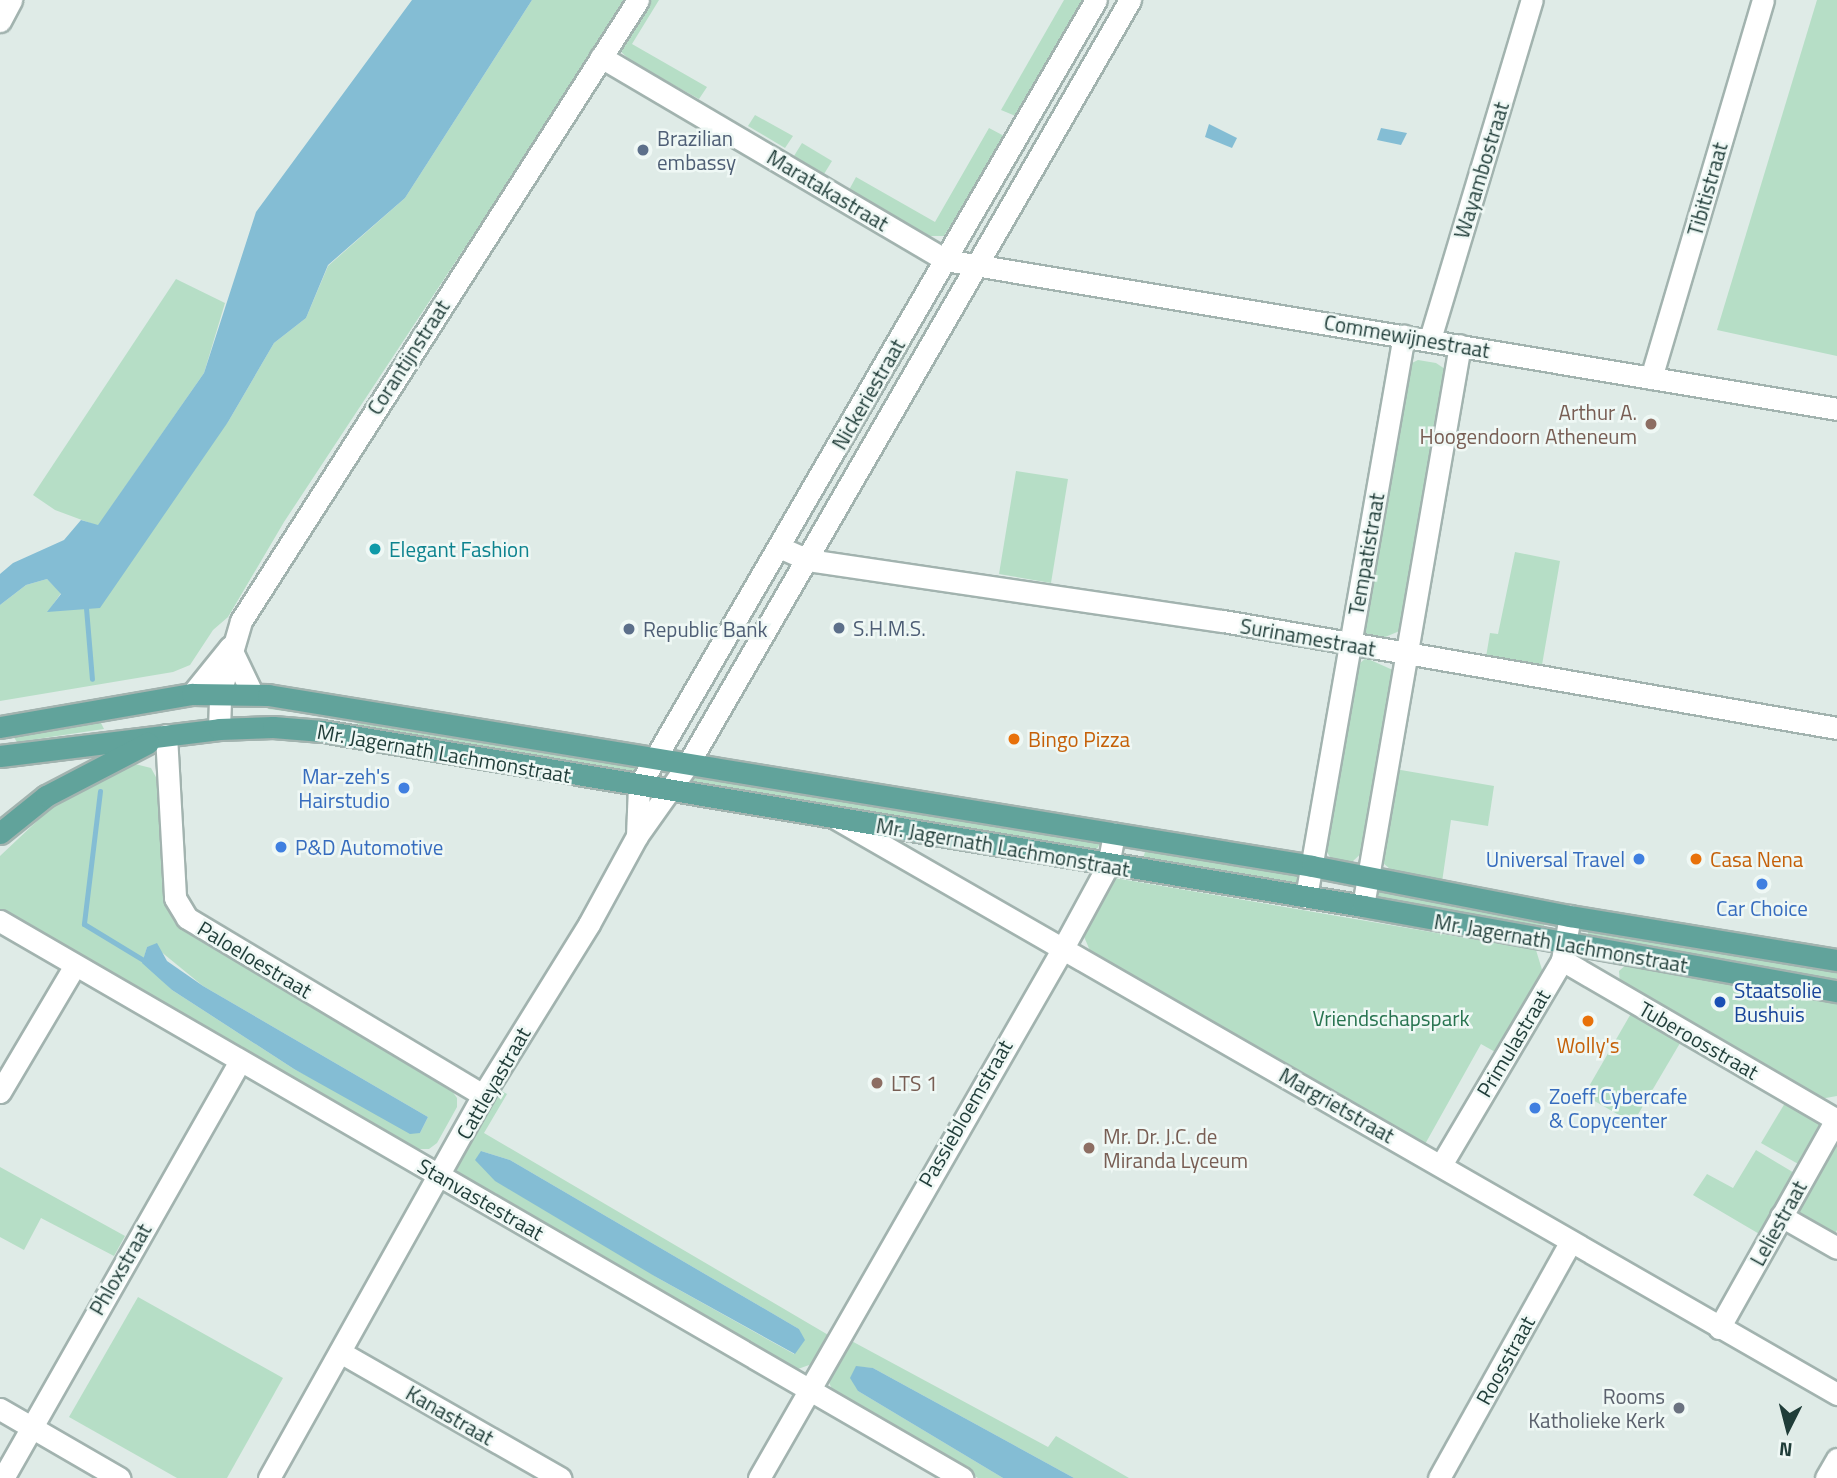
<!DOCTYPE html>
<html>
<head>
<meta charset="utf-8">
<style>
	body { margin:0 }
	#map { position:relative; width:1837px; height:1478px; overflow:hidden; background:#dfebe7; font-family:"Titillium Web",sans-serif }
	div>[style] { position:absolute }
	.green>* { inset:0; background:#b6dec6 }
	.water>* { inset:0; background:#84bdd4 }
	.stream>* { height:5px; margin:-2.5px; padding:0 2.5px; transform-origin:2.5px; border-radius:2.5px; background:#84bdd4 }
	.roads { filter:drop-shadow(2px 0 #a2b3af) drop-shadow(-2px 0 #a2b3af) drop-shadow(0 2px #a2b3af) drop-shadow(0 -2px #a2b3af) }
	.minor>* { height:21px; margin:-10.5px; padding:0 10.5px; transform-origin:10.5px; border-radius:10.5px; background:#fff }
	.major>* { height:21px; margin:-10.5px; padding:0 10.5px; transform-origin:10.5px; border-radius:10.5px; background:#61a39b }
	.dots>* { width:19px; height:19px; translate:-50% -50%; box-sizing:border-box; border:4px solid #eff8f5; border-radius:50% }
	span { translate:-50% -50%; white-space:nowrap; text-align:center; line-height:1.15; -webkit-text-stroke:5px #eff8f5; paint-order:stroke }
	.service-label { font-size:21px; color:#4e5e75 }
	.left { translate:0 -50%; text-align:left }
	.street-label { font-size:21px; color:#1f3c38 }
	.education-label { font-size:21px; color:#785e54 }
	.right { translate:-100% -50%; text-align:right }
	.culture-label { font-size:21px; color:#0d838f }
	.food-label { font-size:21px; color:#c56008 }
	.shop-label { font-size:21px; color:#366cbe }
	.transit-label { font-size:21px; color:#164399 }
	.park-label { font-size:21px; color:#287450 }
	.worship-label { font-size:21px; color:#5b616d }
	.north { position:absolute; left:1753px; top:1394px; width:70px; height:70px; -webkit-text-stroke:5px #eff8f5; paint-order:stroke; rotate:186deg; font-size:19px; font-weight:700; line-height:28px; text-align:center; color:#1f3c38 }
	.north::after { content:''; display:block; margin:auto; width:24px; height:32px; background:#1f3c38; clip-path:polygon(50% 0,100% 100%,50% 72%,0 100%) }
</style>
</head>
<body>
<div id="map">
	<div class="green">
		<i style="clip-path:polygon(532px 0,628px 0,284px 522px,228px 617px,213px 630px,190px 665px,173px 672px,0 701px,0 605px,26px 585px,47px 579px,61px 593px,48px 612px,228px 422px,274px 343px,306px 318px,328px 266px,405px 198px)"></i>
		<i style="clip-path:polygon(646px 0,659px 0,632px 44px,707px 87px,699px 99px,632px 62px,618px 49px)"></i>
		<i style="clip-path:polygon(1064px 0,1086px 0,1018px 117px,1001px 110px)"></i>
		<i style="clip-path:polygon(1817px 0,1837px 0,1837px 356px,1717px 330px)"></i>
		<i style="clip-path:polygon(755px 115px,793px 136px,785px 148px,748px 126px)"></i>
		<i style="clip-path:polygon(989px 128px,1006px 137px,944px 236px,926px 236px,849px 190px,856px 177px,935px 222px)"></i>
		<i style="clip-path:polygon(802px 143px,832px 161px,824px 174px,794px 156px)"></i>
		<i style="clip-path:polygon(176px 279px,225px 303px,204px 373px,98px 526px,55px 510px,33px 495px)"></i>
		<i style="clip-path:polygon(1418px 360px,1436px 363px,1448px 371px,1402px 630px,1378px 640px,1365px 636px,1362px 624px,1408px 365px)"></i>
		<i style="clip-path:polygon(1016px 471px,1068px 479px,1051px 583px,999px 574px)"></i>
		<i style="clip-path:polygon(1515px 552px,1560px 561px,1542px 665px,1486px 657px,1490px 633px,1498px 634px)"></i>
		<i style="clip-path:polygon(1366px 658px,1395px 671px,1366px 849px,1352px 862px,1330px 857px,1323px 845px,1353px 669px)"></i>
		<i style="clip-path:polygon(267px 704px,632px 765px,638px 767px,629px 774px,366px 730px,351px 719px,268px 709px)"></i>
		<i style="clip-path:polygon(100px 721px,104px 729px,17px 742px,13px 736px)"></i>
		<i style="clip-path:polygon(evenodd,131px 763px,151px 768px,157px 779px,170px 910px,181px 922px,447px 1084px,457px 1098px,457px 1107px,437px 1143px,429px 1149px,411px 1149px,0 911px,0 856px,53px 806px,131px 763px,154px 946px,203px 986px,428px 1117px,420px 1133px,294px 1069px,172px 990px,143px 961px,147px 947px,154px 946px)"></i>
		<i style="clip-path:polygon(1395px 769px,1494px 786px,1488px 826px,1451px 820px,1442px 882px,1396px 874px,1383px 863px)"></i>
		<i style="clip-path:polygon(694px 773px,1093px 839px,1100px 844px,1095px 852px,689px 783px)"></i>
		<i style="clip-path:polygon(1146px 848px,1300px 872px,1300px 881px,1292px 886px,1143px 859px)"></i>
		<i style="clip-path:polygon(1115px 878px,1536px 950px,1543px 973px,1497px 1053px,1481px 1044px,1424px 1146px,1091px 953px,1082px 932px)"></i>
		<i style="clip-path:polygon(1378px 887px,1545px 921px,1544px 926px,1379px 900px,1375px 895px)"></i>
		<i style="clip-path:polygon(1588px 929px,1837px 968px,1837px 981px,1588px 937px)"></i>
		<i style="clip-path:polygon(1628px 963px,1837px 1000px,1837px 1096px,1820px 1099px,1620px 984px,1619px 971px)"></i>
		<i style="clip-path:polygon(1633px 1010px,1683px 1038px,1633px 1123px,1584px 1095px)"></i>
		<i style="clip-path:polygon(evenodd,493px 1086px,507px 1094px,484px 1133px,830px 1336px,812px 1364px,795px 1370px,458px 1176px,454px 1168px,493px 1086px,481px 1151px,510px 1160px,799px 1329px,804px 1340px,794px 1354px,656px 1277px,481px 1151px)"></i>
		<i style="clip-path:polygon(1788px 1098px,1819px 1115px,1821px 1124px,1800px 1165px,1761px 1143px)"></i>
		<i style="clip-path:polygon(1837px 1133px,1837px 1230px,1833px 1238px,1797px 1214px,1797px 1206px)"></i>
		<i style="clip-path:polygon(1756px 1150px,1796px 1174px,1761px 1235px,1693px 1195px,1707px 1174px,1733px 1188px)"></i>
		<i style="clip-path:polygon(0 1167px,125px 1236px,114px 1256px,41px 1218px,24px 1250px,0 1237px)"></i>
		<i style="clip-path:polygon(138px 1297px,283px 1378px,227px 1478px,177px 1478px,69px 1417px)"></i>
		<i style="clip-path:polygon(846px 1338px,1048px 1447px,1056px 1436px,1129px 1478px,1074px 1478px,873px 1368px,856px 1367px,858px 1391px,1003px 1478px,978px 1478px,833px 1392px,826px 1375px)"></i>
	</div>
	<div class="water">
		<i style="clip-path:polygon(412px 0,532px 0,405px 198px,328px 265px,306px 318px,274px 343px,228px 422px,100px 608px,47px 612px,61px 594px,47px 579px,26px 585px,0 605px,0 574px,13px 563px,64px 540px,81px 520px,98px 525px,204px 373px,256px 212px)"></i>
		<i style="clip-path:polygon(1209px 124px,1237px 138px,1232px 148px,1205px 137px)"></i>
		<i style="clip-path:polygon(1381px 128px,1407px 133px,1401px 145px,1377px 140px)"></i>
		<i style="clip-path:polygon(157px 943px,167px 961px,203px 986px,428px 1117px,420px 1133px,410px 1134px,294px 1069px,172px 990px,142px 963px,147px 947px)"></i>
		<i style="clip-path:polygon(481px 1151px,510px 1160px,799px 1329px,805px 1340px,795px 1354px,656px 1277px,495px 1181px,475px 1160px)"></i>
		<i style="clip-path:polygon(856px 1366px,873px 1368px,1074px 1478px,1003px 1478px,858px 1391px,850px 1378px)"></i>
	</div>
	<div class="stream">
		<i style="left:86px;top:608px;width:71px;rotate:85.2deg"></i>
		<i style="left:100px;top:791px;width:134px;rotate:96.9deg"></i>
		<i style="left:84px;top:924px;width:71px;rotate:31.2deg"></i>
	</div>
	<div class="roads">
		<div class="minor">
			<i style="left:0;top:21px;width:24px;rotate:-62deg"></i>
			<i style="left:601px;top:57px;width:399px;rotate:30.5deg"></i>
			<i style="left:945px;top:260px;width:904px;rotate:9.48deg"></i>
			<i style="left:1430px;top:339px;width:354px;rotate:-73.3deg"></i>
			<i style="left:1651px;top:378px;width:394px;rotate:-73.5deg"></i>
			<i style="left:779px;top:547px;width:32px;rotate:24deg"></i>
			<i style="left:808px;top:560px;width:419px;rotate:8.4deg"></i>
			<i style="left:1223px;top:621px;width:623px;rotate:9.89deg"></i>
			<i style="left:192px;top:694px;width:60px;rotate:-51deg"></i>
			<i style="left:230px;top:647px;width:51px;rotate:64.4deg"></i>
			<i style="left:219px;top:729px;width:36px;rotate:-88deg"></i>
			<i style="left:220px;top:693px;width:75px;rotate:-73.7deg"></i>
			<i style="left:241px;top:621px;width:737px;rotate:-57.41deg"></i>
			<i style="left:166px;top:735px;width:163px;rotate:86.8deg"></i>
			<i style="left:175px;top:898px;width:23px;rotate:59deg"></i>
			<i style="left:187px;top:918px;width:345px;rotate:30.9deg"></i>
			<i style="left:837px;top:819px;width:1154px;rotate:29.9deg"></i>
			<i style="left:637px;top:836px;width:50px;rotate:-87.7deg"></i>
			<i style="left:639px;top:786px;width:909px;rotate:-59.83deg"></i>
			<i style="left:1306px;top:897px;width:570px;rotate:-80.11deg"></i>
			<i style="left:1363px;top:906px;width:569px;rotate:-80.19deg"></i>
			<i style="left:0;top:921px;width:1112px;rotate:30.07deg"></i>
			<i style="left:1562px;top:960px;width:318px;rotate:30.2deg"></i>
			<i style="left:0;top:1092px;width:147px;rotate:-59.4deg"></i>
			<i style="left:1441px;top:1165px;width:238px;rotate:-59.4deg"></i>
			<i style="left:1562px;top:960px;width:45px;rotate:-79.7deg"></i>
			<i style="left:1781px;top:1216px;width:64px;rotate:29.7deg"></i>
			<i style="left:1719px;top:1328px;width:241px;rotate:-60.7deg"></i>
			<i style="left:340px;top:1352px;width:254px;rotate:29.8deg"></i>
			<i style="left:0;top:1409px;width:138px;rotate:30.1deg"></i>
			<i style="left:3px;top:1478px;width:478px;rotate:-60.4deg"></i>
			<i style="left:269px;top:1478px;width:439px;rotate:-60.8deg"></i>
			<i style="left:483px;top:1095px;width:201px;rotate:-58.2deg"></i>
			<i style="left:589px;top:924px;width:100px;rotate:-61.4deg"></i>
			<i style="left:637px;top:836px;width:88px;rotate:-54.7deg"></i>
			<i style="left:688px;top:764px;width:883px;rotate:-59.95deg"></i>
			<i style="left:759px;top:1478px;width:611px;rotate:-60.16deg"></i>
			<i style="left:1063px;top:948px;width:94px;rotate:-61.5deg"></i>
			<i style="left:1108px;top:865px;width:32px;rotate:-79deg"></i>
			<i style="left:1439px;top:1478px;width:269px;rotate:-60.9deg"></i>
			<i style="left:1826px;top:1478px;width:22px;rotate:-60deg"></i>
		</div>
		<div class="major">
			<i style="left:0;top:727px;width:195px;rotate:-9.8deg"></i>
			<i style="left:192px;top:694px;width:76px;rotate:0.8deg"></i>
			<i style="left:268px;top:695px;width:1058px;rotate:9.3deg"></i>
			<i style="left:1312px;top:866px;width:263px;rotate:11deg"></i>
			<i style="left:1570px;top:916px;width:271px;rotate:9.4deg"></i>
			<i style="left:0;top:756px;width:221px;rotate:-7deg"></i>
			<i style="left:219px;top:729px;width:54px;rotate:-2.1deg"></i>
			<i style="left:273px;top:727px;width:49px;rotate:4.7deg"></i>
			<i style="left:322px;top:731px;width:1056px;rotate:9.54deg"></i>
			<i style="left:1363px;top:906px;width:482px;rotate:10.2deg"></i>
			<i style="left:0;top:833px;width:59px;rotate:-38.8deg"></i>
			<i style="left:46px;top:796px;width:115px;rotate:-27.5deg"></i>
		</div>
	</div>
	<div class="dots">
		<i style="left:643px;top:150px;background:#5c6f8a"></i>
		<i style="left:1651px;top:424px;background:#8d6e63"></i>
		<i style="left:375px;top:549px;background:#0f9aa8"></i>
		<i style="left:839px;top:628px;background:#5c6f8a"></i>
		<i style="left:629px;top:629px;background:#5c6f8a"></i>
		<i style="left:1014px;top:739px;background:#e8710a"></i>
		<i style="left:404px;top:788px;background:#3f7fe0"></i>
		<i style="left:281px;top:847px;background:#3f7fe0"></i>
		<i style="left:1639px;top:859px;background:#3f7fe0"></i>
		<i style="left:1696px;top:859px;background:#e8710a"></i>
		<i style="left:1762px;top:884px;background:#3f7fe0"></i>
		<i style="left:1720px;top:1002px;background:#1a4fb4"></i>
		<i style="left:1588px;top:1021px;background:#e8710a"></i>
		<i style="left:877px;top:1083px;background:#8d6e63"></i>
		<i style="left:1535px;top:1108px;background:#3f7fe0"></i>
		<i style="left:1089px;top:1148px;background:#8d6e63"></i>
		<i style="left:1679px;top:1408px;background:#6b7280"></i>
	</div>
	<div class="service-label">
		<span class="left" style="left:657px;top:150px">Brazilian<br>embassy</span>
		<span class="left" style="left:853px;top:628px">S.H.M.S.</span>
		<span class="left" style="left:643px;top:629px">Republic Bank</span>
	</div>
	<div class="street-label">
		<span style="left:1481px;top:170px;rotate:-73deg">Wayambostraat</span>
		<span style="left:1707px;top:189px;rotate:-74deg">Tibitistraat</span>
		<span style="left:828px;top:190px;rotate:31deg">Maratakastraat</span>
		<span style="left:1407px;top:336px;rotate:10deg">Commewijnestraat</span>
		<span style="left:408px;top:357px;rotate:-57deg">Corantijnstraat</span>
		<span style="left:868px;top:394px;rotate:-60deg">Nickeriestraat</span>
		<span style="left:1366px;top:554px;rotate:-80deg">Tempatistraat</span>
		<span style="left:1308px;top:637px;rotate:10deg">Surinamestraat</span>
		<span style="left:444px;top:753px;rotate:10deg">Mr. Jagernath Lachmonstraat</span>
		<span style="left:1003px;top:847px;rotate:10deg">Mr. Jagernath Lachmonstraat</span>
		<span style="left:1561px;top:943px;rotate:10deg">Mr. Jagernath Lachmonstraat</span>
		<span style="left:255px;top:959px;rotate:31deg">Paloeloestraat</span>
		<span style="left:1699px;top:1040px;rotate:30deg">Tuberoosstraat</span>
		<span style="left:1513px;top:1043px;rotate:-59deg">Primulastraat</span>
		<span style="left:493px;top:1083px;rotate:-60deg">Cattleyastraat</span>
		<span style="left:1337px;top:1105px;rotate:30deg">Margrietstraat</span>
		<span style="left:965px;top:1113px;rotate:-60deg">Passiebloemstraat</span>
		<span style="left:481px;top:1199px;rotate:30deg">Stanvastestraat</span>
		<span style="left:1778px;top:1223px;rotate:-61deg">Leliestraat</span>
		<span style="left:120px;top:1269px;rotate:-60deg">Phloxstraat</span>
		<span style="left:1505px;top:1360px;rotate:-61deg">Roosstraat</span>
		<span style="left:450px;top:1415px;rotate:30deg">Kanastraat</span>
	</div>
	<div class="education-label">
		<span class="right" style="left:1637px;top:424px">Arthur A.<br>Hoogendoorn Atheneum</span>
		<span class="left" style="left:891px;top:1083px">LTS 1</span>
		<span class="left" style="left:1103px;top:1148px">Mr. Dr. J.C. de<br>Miranda Lyceum</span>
	</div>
	<div class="culture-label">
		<span class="left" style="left:389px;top:549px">Elegant Fashion</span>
	</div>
	<div class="food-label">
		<span class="left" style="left:1028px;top:739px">Bingo Pizza</span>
		<span class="left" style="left:1710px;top:859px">Casa Nena</span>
		<span style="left:1588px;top:1045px">Wolly's</span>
	</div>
	<div class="shop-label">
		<span class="right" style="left:390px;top:788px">Mar-zeh's<br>Hairstudio</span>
		<span class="left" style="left:295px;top:847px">P&amp;D Automotive</span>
		<span class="right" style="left:1625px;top:859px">Universal Travel</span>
		<span style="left:1762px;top:908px">Car Choice</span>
		<span class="left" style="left:1549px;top:1108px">Zoeff Cybercafe<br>&amp; Copycenter</span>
	</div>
	<div class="transit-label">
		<span class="left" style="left:1734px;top:1002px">Staatsolie<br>Bushuis</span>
	</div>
	<div class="park-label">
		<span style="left:1391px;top:1018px">Vriendschapspark</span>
	</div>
	<div class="worship-label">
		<span class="right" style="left:1665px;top:1408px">Rooms<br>Katholieke Kerk</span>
	</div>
	<div class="north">N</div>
</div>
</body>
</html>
